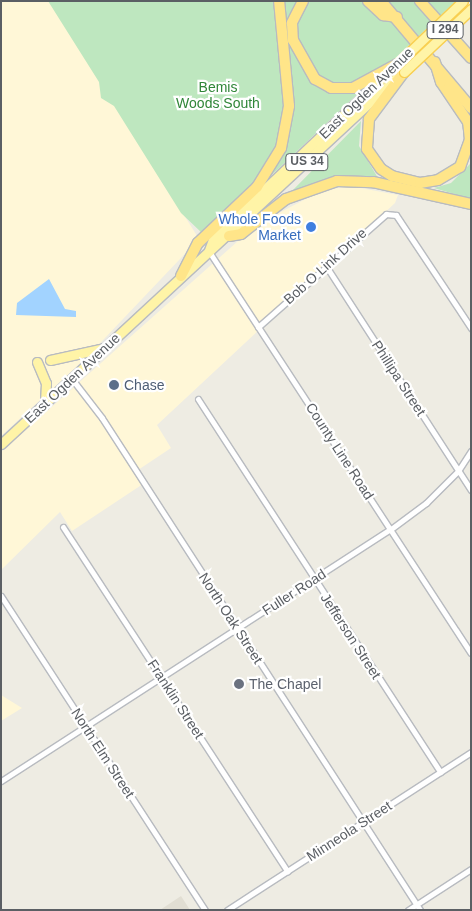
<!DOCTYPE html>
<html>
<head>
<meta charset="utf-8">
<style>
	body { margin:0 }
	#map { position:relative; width:472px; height:911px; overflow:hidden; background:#eeece3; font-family:Arial,sans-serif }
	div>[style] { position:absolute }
	.commercial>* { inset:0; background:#fff7d7 }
	.education>* { inset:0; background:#e1ded3 }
	.green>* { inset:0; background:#bee7bf }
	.water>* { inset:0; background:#a2d3ff }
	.roads { filter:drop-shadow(1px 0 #b8bbc0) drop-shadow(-1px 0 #b8bbc0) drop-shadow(0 1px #b8bbc0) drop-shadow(0 -1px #b8bbc0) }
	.street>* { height:5px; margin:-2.5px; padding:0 2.5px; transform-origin:2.5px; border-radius:2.5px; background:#fff }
	.primary>* { height:9px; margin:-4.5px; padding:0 4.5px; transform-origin:4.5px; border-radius:4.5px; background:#fff4a7 }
	.highway>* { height:10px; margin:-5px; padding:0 5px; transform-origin:5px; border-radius:5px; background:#ffe589 }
	.bridges { filter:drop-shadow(1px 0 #f8cf52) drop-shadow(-1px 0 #f8cf52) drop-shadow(0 1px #f8cf52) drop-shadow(0 -1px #f8cf52) }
	.primary-bridge>* { height:9px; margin:-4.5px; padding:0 4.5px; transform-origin:4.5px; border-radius:4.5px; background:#fff4a7 }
	.dots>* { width:14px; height:14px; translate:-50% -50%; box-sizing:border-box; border:2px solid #fff; border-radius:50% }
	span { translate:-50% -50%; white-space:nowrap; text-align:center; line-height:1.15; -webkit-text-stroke:4.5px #fff; paint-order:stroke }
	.shield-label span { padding:1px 4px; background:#fff; border:1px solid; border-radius:4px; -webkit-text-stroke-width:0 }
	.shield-label { font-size:12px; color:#5b5f64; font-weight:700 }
	.park-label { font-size:14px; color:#308638 }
	.street-label { font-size:14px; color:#5b5f64 }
	.shop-label { font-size:14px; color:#366cbe }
	.right { translate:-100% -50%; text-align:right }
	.service-label { font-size:14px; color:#4e5e75 }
	.left { translate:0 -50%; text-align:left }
	.worship-label { font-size:14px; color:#5b616d }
	.frame { position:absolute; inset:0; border:2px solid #5b5f64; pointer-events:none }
</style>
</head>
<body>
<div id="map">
	<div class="commercial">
		<i style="clip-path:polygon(1px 1px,50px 1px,199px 239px,85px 359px,1px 436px)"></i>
		<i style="clip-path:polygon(350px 186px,398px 195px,395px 203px,157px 425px,171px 448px,138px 470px,146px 482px,72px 531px,60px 512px,1px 570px,1px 452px,256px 225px,321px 191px)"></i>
		<i style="clip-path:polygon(1px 695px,22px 708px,1px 721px)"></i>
	</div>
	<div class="education">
		<i style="clip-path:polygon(181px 896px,190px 910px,160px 910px)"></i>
	</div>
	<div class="green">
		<i style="clip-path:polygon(48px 1px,456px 1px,277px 170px,202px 233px,181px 213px,114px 106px,101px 98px,99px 82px)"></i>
		<i style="clip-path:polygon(361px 121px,359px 146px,378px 178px,342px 176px,291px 192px)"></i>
		<i style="clip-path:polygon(471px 163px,471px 199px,434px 188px,451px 183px)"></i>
	</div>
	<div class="water">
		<i style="clip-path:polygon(49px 279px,65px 309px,76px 311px,76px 317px,16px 315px,17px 303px)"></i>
	</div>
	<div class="roads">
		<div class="street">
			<i style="left:208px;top:250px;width:481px;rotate:56.9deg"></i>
			<i style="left:326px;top:266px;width:267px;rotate:57.1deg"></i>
			<i style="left:258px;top:327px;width:171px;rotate:-41.4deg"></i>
			<i style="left:386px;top:214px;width:10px;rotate:6deg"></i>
			<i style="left:396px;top:215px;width:136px;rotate:56.4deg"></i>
			<i style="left:72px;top:379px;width:49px;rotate:52.4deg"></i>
			<i style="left:102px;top:418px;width:586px;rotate:57.12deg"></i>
			<i style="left:198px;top:399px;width:445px;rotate:57deg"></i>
			<i style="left:63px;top:527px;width:411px;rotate:56.9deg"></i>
			<i style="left:1px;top:596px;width:374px;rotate:57deg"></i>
			<i style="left:1px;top:781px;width:464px;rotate:-32.9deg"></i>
			<i style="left:391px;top:529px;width:44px;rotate:-36.6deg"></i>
			<i style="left:426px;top:503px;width:45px;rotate:-45deg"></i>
			<i style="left:458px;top:471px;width:24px;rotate:-57deg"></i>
			<i style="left:227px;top:910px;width:291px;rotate:-32.9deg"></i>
			<i style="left:408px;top:910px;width:75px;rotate:-33.1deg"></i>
		</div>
		<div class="primary">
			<i style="left:209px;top:250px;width:14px;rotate:-69deg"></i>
			<i style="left:214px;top:237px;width:246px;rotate:-43.4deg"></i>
			<i style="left:50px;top:360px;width:55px;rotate:-12.5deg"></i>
			<i style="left:37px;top:362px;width:23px;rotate:67deg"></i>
			<i style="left:46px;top:383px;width:21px;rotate:93deg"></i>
			<i style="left:1px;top:444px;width:541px;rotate:-42.83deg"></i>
		</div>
		<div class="highway">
			<i style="left:303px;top:1px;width:25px;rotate:117deg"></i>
			<i style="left:292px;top:23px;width:17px;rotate:87deg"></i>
			<i style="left:293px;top:40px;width:45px;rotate:60.6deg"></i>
			<i style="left:315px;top:79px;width:18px;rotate:29deg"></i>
			<i style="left:331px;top:88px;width:22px"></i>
			<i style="left:353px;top:88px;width:50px;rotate:-28.6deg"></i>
			<i style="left:368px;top:1px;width:21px;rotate:43deg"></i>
			<i style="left:383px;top:15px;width:14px;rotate:8deg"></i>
			<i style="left:381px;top:1px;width:140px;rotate:49.9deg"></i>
			<i style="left:420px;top:1px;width:76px;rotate:48.2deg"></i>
			<i style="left:404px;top:72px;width:59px;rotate:126.7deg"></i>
			<i style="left:369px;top:119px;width:30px;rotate:94deg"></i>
			<i style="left:367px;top:149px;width:24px;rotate:55deg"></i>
			<i style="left:381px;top:169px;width:13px;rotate:32deg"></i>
			<i style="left:392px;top:176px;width:29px;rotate:14deg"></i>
			<i style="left:420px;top:183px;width:18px;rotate:-9deg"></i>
			<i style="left:438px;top:180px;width:26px;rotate:-31deg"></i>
			<i style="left:460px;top:167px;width:29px;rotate:-70deg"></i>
			<i style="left:470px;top:140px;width:18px;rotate:-96deg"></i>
			<i style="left:468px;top:122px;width:48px;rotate:-124deg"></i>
			<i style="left:441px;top:82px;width:21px;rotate:-107deg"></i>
			<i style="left:229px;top:236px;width:12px;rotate:-9deg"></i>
			<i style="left:241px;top:234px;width:57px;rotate:-37.9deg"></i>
			<i style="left:286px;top:199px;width:54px;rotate:-19.4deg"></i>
			<i style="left:337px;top:181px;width:36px;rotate:2deg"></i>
			<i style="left:373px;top:182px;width:100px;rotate:12.7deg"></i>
			<i style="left:181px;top:276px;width:37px;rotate:-63deg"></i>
			<i style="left:198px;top:243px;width:81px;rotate:-43.5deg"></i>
			<i style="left:257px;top:187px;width:46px;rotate:-58.4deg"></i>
			<i style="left:281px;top:148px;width:43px;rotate:-79.2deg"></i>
			<i style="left:289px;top:106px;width:105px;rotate:-95.4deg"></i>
		</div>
	</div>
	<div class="bridges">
		<div class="primary-bridge">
			<i style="left:397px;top:64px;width:91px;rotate:-43.7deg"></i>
			<i style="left:404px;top:72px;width:92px;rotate:-43.2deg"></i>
		</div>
	</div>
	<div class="dots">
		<i style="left:311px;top:227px;background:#3f7fe0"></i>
		<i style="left:114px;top:385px;background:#5c6f8a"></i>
		<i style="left:239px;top:684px;background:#6b7280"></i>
	</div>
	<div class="shield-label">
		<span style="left:445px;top:30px">I 294</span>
		<span style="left:307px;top:162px">US 34</span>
	</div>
	<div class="park-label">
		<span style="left:218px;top:95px">Bemis<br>Woods South</span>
	</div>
	<div class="street-label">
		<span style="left:366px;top:93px;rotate:-44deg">East Ogden Avenue</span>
		<span style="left:325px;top:266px;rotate:-42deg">Bob O Link Drive</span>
		<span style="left:72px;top:378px;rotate:-43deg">East Ogden Avenue</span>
		<span style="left:399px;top:378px;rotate:57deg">Phillipa Street</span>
		<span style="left:340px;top:451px;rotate:57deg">County Line Road</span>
		<span style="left:294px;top:592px;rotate:-33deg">Fuller Road</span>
		<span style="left:231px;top:618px;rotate:57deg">North Oak Street</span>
		<span style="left:351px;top:636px;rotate:57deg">Jefferson Street</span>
		<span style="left:176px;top:699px;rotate:57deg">Franklin Street</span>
		<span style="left:103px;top:753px;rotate:57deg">North Elm Street</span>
		<span style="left:349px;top:831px;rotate:-33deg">Minneola Street</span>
	</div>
	<div class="shop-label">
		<span class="right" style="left:301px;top:227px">Whole Foods<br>Market</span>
	</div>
	<div class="service-label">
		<span class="left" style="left:124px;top:385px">Chase</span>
	</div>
	<div class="worship-label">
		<span class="left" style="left:249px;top:684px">The Chapel</span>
	</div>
	<div class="frame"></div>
</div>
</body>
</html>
